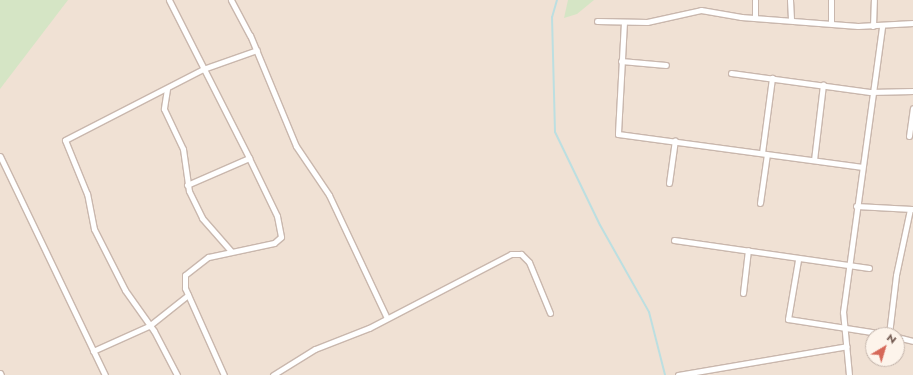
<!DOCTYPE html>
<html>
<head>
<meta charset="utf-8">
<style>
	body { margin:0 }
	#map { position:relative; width:913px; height:375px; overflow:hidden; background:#f9f0e5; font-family:Jost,sans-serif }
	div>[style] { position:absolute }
	.residential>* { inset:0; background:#f0e1d4 }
	.green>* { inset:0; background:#d5e5c5 }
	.stream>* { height:2px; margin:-1px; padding:0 1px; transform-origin:1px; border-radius:1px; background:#bcdfe1 }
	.roads { filter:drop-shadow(1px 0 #c9b7ad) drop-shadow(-1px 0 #c9b7ad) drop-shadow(0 1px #c9b7ad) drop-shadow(0 -1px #c9b7ad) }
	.street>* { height:5px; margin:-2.5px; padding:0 2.5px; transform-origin:2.5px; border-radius:2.5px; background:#fff }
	span { translate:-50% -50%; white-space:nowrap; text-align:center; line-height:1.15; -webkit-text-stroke:3px #fdf4eb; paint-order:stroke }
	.north { position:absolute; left:865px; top:327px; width:40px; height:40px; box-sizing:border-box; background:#fdf4eb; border:1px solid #c4b5ac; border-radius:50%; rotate:38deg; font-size:11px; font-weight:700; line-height:16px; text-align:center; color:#6f564d }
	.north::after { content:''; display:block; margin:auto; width:14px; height:18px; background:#d66858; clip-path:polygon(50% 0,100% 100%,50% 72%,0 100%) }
</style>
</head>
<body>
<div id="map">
	<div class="residential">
		<i style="clip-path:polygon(evenodd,0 0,913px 0,913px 375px,0 375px,0 0,873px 335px,897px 335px,897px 359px,873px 359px,873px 335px)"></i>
	</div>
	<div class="green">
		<i style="clip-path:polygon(0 0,68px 0,0 89px)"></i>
		<i style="clip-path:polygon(568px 0,594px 0,577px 14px,564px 18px)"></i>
	</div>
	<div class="stream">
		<i style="left:557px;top:0;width:18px;rotate:106deg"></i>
		<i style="left:552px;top:17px;width:115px;rotate:88.5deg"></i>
		<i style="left:555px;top:132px;width:103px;rotate:64.2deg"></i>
		<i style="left:600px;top:225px;width:100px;rotate:60.6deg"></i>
		<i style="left:649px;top:312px;width:65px;rotate:75.7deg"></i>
	</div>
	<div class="roads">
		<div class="street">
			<i style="left:169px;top:0;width:177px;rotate:63.1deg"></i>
			<i style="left:249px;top:158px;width:64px;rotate:64.2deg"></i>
			<i style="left:277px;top:216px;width:21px;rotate:79deg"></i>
			<i style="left:281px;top:237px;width:9px;rotate:139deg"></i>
			<i style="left:274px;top:243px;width:67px;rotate:168deg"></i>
			<i style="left:208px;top:257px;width:29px;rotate:142deg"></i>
			<i style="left:185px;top:275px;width:13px;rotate:90deg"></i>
			<i style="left:185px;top:288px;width:95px;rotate:65.9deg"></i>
			<i style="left:231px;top:0;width:40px;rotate:62deg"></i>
			<i style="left:250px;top:35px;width:120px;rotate:67.5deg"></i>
			<i style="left:296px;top:146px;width:59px;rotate:56deg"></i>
			<i style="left:329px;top:195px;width:136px;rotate:64.8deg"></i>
			<i style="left:755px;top:0;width:18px;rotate:90deg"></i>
			<i style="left:790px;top:0;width:19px;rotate:87deg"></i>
			<i style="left:831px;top:0;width:23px;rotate:90deg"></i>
			<i style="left:597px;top:21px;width:50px;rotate:1.1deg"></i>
			<i style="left:647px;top:22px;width:55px;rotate:-12.5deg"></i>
			<i style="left:701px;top:10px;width:41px;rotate:9.9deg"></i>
			<i style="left:741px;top:17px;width:117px;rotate:4.4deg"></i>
			<i style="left:858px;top:26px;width:55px;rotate:-3.1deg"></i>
			<i style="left:624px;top:22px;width:112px;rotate:93.1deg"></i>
			<i style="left:618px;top:134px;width:245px;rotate:7.7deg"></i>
			<i style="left:873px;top:26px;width:26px;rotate:-88deg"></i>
			<i style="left:621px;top:61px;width:45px;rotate:5.1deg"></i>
			<i style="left:731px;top:73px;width:140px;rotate:7.8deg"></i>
			<i style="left:870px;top:92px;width:43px;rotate:-1.3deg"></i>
			<i style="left:167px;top:89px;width:20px;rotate:99deg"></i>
			<i style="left:164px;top:109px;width:44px;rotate:64.6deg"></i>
			<i style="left:183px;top:149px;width:42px;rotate:81.9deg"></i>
			<i style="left:189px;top:191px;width:30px;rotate:64deg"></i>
			<i style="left:202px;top:218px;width:44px;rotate:48.7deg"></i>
			<i style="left:909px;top:136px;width:28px;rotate:-82deg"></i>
			<i style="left:762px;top:153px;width:76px;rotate:-82.4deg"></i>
			<i style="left:0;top:156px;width:243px;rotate:64.4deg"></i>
			<i style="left:814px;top:160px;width:76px;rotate:-83.2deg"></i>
			<i style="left:669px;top:183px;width:43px;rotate:-82.1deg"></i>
			<i style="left:187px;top:185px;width:68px;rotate:-23.5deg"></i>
			<i style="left:760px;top:203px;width:49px;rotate:-81.9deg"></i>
			<i style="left:856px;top:206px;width:56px;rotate:3.1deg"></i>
			<i style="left:674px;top:240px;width:197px;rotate:8.2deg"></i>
			<i style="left:798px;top:260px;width:60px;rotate:99.6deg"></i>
			<i style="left:788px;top:319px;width:104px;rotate:8.8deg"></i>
			<i style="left:743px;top:293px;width:43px;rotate:-83.4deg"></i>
			<i style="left:889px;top:334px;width:59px;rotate:-83.2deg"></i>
			<i style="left:896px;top:275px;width:67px;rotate:-78deg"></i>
			<i style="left:897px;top:337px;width:16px;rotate:14deg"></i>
			<i style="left:93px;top:351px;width:61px;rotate:-24.1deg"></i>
			<i style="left:149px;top:326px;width:50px;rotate:-38.5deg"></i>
			<i style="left:0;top:373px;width:2px;rotate:63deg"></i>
			<i style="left:177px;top:375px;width:50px;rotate:-117.6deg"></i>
			<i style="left:154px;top:331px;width:50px;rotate:-125.3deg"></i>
			<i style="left:125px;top:290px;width:68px;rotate:-116.9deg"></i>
			<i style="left:94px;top:229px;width:36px;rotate:-101deg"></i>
			<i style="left:87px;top:194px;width:58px;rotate:-112.2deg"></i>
			<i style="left:65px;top:140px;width:155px;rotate:-27.2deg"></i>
			<i style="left:203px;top:69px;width:57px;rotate:-19.4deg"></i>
			<i style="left:273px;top:375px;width:49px;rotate:-31.8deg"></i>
			<i style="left:315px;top:349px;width:58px;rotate:-21.3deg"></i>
			<i style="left:369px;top:328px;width:160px;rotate:-27.5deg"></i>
			<i style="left:511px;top:254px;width:10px"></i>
			<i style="left:521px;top:254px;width:11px;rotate:45deg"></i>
			<i style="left:529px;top:262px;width:55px;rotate:67.6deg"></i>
			<i style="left:678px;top:375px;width:171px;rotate:-9.7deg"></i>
			<i style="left:849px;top:375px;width:63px;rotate:-95.4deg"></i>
			<i style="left:843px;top:312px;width:289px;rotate:-82.2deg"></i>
		</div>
	</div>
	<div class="north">N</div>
</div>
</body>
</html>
